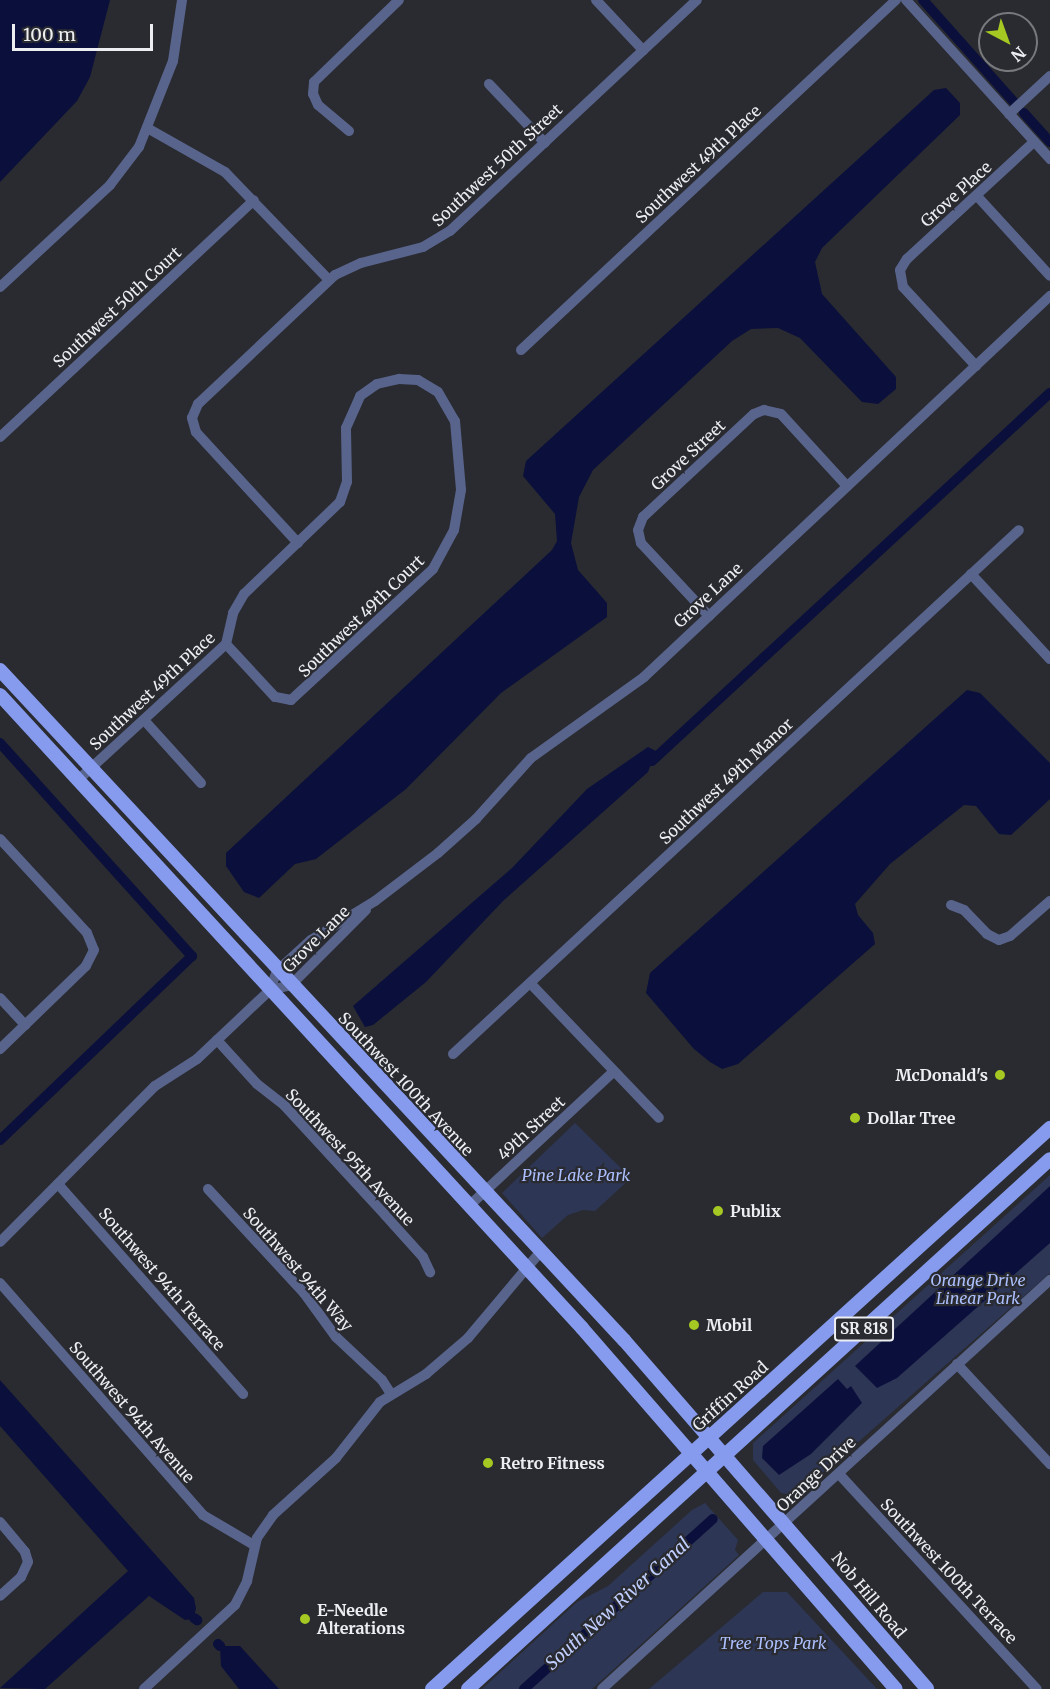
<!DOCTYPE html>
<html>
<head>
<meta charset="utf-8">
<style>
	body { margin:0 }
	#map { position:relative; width:1050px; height:1689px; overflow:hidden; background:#292b30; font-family:Merriweather,serif }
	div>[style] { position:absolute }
	.green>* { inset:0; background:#2e3655 }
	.water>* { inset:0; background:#0b0f3c }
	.canal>* { height:10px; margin:-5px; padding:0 5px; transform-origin:5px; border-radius:5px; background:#0b0f3c }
	.minor>* { height:10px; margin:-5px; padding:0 5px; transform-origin:5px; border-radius:5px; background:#59648c }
	.major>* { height:14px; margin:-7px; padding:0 7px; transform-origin:7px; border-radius:7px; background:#869bee }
	.dots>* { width:16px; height:16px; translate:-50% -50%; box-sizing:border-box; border:3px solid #292b30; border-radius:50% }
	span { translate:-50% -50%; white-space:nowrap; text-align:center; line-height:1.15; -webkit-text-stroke:4.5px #292b30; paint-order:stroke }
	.shield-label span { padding:2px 4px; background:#292b30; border:2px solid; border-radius:4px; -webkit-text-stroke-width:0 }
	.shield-label { font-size:15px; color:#eceef1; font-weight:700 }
	.street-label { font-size:16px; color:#eceef1 }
	.poi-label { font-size:16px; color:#eceef1; font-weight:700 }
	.right { translate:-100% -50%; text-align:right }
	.left { translate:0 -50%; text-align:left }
	.park-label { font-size:16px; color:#acbffe; font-style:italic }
	.water-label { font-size:18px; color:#bfcefe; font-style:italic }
	.north { position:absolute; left:978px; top:12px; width:60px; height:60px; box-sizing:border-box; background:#292b30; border:2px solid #77797d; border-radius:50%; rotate:139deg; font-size:16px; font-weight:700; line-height:24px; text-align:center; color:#eceef1 }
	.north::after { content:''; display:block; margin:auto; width:21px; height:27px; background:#a5c822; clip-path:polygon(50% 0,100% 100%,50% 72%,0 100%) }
	.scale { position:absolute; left:12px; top:24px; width:141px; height:27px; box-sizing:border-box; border:3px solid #eceef1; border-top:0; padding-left:8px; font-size:18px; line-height:21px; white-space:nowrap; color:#eceef1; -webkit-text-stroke:4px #292b30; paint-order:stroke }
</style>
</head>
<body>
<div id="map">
	<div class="green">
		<i style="clip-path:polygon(575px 1123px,631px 1178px,595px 1211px,583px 1210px,568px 1215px,542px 1238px,502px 1193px)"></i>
		<i style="clip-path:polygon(1050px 1175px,1050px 1273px,797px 1496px,781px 1493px,753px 1460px,753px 1443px)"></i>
		<i style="clip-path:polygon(705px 1503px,738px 1540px,735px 1550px,739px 1555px,592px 1689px,482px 1689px,577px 1602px,608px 1586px,692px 1510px)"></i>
		<i style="clip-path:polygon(763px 1592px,787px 1592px,877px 1689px,649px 1689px)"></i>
	</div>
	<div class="water">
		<i style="clip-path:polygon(0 0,110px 0,90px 77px,77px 101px,0 182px)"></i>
		<i style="clip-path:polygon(946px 88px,960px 103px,960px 115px,822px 248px,815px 262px,822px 294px,896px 377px,896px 389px,878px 404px,862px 402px,800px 338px,778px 328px,751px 329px,732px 341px,593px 470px,579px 497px,571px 543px,578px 570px,607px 603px,607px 617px,501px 693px,406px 789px,316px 859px,295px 864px,259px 898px,244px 892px,226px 866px,226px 853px,552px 550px,557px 541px,555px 514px,523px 476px,526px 461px,934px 90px)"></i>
		<i style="clip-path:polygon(967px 690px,980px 693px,1050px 763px,1050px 799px,1011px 835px,999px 834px,976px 806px,964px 805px,890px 864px,855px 904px,858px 915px,873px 933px,875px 944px,738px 1064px,722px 1069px,710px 1062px,694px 1049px,646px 993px,650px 973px)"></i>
		<i style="clip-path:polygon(648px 747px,656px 751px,648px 772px,504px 900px,426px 982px,373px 1025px,365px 1027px,353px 1006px,512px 868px,587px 789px)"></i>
		<i style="clip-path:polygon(1050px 1186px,1050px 1243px,897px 1378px,877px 1388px,855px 1366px)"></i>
		<i style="clip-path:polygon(838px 1379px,847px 1389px,851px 1386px,862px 1403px,811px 1454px,779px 1475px,762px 1458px,763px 1446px)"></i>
		<i style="clip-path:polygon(0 1380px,194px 1598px,196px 1609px,193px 1619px,185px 1620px,149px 1596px,45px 1689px,0 1688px,128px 1571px,0 1426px)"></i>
		<i style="clip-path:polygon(220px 1646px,240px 1646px,279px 1689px,239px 1689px,221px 1666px)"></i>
	</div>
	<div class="canal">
		<i style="left:923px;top:0;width:137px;rotate:48.3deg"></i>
		<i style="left:1024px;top:113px;width:39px;rotate:48deg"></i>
		<i style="left:0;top:743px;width:287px;rotate:48deg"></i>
		<i style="left:192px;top:956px;width:266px;rotate:136.2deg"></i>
		<i style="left:652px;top:761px;width:542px;rotate:-42.76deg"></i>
		<i style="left:194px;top:1618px;width:4px;rotate:34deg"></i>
		<i style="left:218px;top:1644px;width:3px;rotate:45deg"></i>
		<i style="left:524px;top:1689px;width:254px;rotate:-42deg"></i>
	</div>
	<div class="minor">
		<i style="left:596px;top:0;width:69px;rotate:46.8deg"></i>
		<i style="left:906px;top:0;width:215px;rotate:47.8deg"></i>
		<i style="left:489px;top:84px;width:81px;rotate:46.5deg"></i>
		<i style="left:1009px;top:114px;width:56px;rotate:-42.8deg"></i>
		<i style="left:149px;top:129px;width:87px;rotate:29.5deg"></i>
		<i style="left:225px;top:172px;width:150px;rotate:46.1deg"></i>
		<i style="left:349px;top:131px;width:40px;rotate:-140deg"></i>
		<i style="left:318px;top:105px;width:12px;rotate:-114deg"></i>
		<i style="left:313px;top:94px;width:12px;rotate:-85deg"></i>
		<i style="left:314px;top:82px;width:118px;rotate:-44deg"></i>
		<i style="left:977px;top:196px;width:108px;rotate:47.6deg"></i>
		<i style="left:0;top:287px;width:150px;rotate:-42.8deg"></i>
		<i style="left:110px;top:185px;width:48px;rotate:-52.7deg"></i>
		<i style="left:139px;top:147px;width:92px;rotate:-68.4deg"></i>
		<i style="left:173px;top:61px;width:62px;rotate:-81.6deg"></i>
		<i style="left:521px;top:350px;width:513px;rotate:-43.03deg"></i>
		<i style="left:976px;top:366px;width:108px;rotate:-132.7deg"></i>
		<i style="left:903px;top:287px;width:17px;rotate:-100deg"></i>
		<i style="left:900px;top:270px;width:13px;rotate:-58deg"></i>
		<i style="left:907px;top:259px;width:173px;rotate:-42.7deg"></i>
		<i style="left:0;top:437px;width:347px;rotate:-43deg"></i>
		<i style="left:298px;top:543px;width:151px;rotate:-132.6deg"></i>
		<i style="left:196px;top:432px;width:15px;rotate:-106deg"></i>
		<i style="left:192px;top:418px;width:15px;rotate:-67deg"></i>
		<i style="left:198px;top:404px;width:188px;rotate:-43.3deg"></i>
		<i style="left:335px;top:275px;width:29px;rotate:-25deg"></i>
		<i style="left:361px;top:263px;width:64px;rotate:-14.5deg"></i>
		<i style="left:423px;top:247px;width:31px;rotate:-31deg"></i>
		<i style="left:450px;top:231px;width:338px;rotate:-43.1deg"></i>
		<i style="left:971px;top:574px;width:116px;rotate:47.1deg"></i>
		<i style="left:709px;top:616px;width:100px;rotate:-133deg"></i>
		<i style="left:641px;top:543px;width:13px;rotate:-103deg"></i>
		<i style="left:638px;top:530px;width:14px;rotate:-69deg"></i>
		<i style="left:643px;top:517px;width:151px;rotate:-42.9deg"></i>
		<i style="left:754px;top:414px;width:11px;rotate:-22deg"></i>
		<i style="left:764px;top:410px;width:17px;rotate:13deg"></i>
		<i style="left:781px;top:414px;width:98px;rotate:47.5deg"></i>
		<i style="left:144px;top:720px;width:85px;rotate:47.9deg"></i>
		<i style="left:78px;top:780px;width:201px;rotate:-42.6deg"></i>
		<i style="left:226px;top:644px;width:32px;rotate:-77deg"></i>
		<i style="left:233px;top:613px;width:22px;rotate:-60deg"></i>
		<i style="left:244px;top:594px;width:133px;rotate:-43.8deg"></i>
		<i style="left:340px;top:502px;width:21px;rotate:-71deg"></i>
		<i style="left:347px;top:482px;width:54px;rotate:-91.1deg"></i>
		<i style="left:346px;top:428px;width:35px;rotate:-66deg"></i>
		<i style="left:360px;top:396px;width:21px;rotate:-35deg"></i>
		<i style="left:377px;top:384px;width:23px;rotate:-13deg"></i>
		<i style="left:399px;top:379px;width:19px;rotate:3deg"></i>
		<i style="left:418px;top:380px;width:23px;rotate:31deg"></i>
		<i style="left:438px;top:392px;width:34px;rotate:60deg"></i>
		<i style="left:455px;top:421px;width:69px;rotate:85deg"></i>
		<i style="left:461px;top:490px;width:41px;rotate:99.9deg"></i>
		<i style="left:454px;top:530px;width:44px;rotate:118.3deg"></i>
		<i style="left:433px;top:569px;width:193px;rotate:137.3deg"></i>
		<i style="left:291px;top:700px;width:16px;rotate:-169deg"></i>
		<i style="left:275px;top:697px;width:72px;rotate:-132.8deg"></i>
		<i style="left:0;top:839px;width:128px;rotate:47.2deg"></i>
		<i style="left:87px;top:933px;width:18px;rotate:68deg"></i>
		<i style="left:94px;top:950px;width:18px;rotate:117deg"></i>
		<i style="left:86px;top:966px;width:120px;rotate:136deg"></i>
		<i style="left:951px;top:905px;width:14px;rotate:21deg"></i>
		<i style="left:964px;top:910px;width:33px;rotate:46deg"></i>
		<i style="left:987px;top:934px;width:13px;rotate:27deg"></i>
		<i style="left:999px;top:940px;width:12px;rotate:-20deg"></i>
		<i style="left:1010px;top:936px;width:53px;rotate:-41.2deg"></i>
		<i style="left:531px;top:984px;width:185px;rotate:46.3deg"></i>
		<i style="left:270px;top:990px;width:22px;rotate:-13deg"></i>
		<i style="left:291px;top:985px;width:106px;rotate:-45deg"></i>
		<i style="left:0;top:998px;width:37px;rotate:47deg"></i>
		<i style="left:217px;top:1040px;width:59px;rotate:47.7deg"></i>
		<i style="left:257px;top:1084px;width:34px;rotate:38deg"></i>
		<i style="left:284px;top:1105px;width:149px;rotate:47.4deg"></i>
		<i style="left:385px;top:1215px;width:57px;rotate:47.9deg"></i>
		<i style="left:423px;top:1257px;width:17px;rotate:65deg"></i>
		<i style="left:453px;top:1054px;width:771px;rotate:-42.79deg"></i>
		<i style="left:58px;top:1184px;width:280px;rotate:48.6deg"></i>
		<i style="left:208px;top:1189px;width:142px;rotate:47.3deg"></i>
		<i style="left:304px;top:1293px;width:54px;rotate:54deg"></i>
		<i style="left:336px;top:1337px;width:63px;rotate:43.1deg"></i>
		<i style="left:382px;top:1380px;width:17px;rotate:57deg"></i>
		<i style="left:470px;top:1205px;width:195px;rotate:-42.9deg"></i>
		<i style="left:0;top:1242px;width:220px;rotate:-45.2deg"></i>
		<i style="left:155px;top:1086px;width:50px;rotate:-32.7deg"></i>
		<i style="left:197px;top:1059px;width:100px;rotate:-43.4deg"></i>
		<i style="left:270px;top:990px;width:20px;rotate:-70deg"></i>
		<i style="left:277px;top:971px;width:46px;rotate:-42.4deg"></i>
		<i style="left:311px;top:940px;width:75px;rotate:-31.4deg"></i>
		<i style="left:375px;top:901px;width:79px;rotate:-37.3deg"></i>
		<i style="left:438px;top:853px;width:51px;rotate:-41.8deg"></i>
		<i style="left:476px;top:819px;width:82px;rotate:-48deg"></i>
		<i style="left:531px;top:758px;width:139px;rotate:-35.6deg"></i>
		<i style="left:644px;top:677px;width:557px;rotate:-43.18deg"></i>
		<i style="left:0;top:1283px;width:308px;rotate:48.8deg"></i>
		<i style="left:203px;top:1515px;width:59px;rotate:30.5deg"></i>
		<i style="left:957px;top:1364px;width:137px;rotate:47.1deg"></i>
		<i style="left:839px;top:1474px;width:292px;rotate:47.4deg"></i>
		<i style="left:0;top:1522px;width:39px;rotate:50deg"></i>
		<i style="left:25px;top:1552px;width:10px;rotate:73deg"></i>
		<i style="left:28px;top:1562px;width:17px;rotate:115deg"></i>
		<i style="left:21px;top:1577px;width:28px;rotate:138deg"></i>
		<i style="left:144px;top:1689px;width:124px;rotate:-42.7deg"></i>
		<i style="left:235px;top:1605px;width:27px;rotate:-63deg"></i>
		<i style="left:247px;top:1581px;width:44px;rotate:-76.9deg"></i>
		<i style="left:257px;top:1538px;width:28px;rotate:-55deg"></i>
		<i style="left:273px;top:1515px;width:85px;rotate:-42.1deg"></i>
		<i style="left:336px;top:1458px;width:71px;rotate:-51.8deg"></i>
		<i style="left:380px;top:1402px;width:54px;rotate:-31.3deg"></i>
		<i style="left:426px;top:1374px;width:55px;rotate:-40.6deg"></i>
		<i style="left:468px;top:1338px;width:114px;rotate:-50deg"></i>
		<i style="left:602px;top:1689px;width:607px;rotate:-42.39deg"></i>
	</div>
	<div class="major">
		<i style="left:0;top:670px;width:916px;rotate:47.04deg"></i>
		<i style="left:624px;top:1340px;width:462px;rotate:49deg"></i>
		<i style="left:0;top:695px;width:860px;rotate:47.4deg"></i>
		<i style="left:582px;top:1328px;width:478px;rotate:49deg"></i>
		<i style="left:432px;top:1689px;width:835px;rotate:-42.23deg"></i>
		<i style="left:468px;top:1689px;width:787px;rotate:-42.32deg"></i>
	</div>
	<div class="dots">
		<i style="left:1000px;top:1075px;background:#a5c822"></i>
		<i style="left:855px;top:1118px;background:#a5c822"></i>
		<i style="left:718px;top:1211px;background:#a5c822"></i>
		<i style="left:694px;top:1325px;background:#a5c822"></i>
		<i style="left:488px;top:1463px;background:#a5c822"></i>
		<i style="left:305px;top:1619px;background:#a5c822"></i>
	</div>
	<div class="shield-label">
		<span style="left:864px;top:1329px">SR 818</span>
	</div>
	<div class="street-label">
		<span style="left:698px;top:164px;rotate:-43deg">Southwest 49th Place</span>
		<span style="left:497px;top:165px;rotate:-43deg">Southwest 50th Street</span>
		<span style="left:956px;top:194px;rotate:-42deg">Grove Place</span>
		<span style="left:117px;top:307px;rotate:-43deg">Southwest 50th Court</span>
		<span style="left:688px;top:455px;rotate:-43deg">Grove Street</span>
		<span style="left:708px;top:595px;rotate:-43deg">Grove Lane</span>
		<span style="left:361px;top:616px;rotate:-44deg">Southwest 49th Court</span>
		<span style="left:152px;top:691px;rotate:-43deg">Southwest 49th Place</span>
		<span style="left:726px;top:781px;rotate:-43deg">Southwest 49th Manor</span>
		<span style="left:316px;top:939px;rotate:-45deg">Grove Lane</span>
		<span style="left:406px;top:1084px;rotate:47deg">Southwest 100th Avenue</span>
		<span style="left:531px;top:1128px;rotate:-43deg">49th Street</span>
		<span style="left:350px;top:1157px;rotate:47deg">Southwest 95th Avenue</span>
		<span style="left:298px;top:1269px;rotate:49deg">Southwest 94th Way</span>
		<span style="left:162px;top:1279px;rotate:49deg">Southwest 94th Terrace</span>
		<span style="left:730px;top:1396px;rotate:-42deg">Griffin Road</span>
		<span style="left:132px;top:1412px;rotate:49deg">Southwest 94th Avenue</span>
		<span style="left:816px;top:1474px;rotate:-43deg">Orange Drive</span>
		<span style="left:949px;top:1571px;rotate:47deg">Southwest 100th Terrace</span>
		<span style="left:869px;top:1595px;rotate:50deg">Nob Hill Road</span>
	</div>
	<div class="poi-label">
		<span class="right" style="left:988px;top:1075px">McDonald's</span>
		<span class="left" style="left:867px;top:1118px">Dollar Tree</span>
		<span class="left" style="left:730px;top:1211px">Publix</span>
		<span class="left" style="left:706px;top:1325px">Mobil</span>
		<span class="left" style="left:500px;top:1463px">Retro Fitness</span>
		<span class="left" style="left:317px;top:1619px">E-Needle<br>Alterations</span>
	</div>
	<div class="park-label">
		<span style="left:576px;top:1175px">Pine Lake Park</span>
		<span style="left:978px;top:1289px">Orange Drive<br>Linear Park</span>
		<span style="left:773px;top:1643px">Tree Tops Park</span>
	</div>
	<div class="water-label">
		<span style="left:618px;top:1604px;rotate:-42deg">South New River Canal</span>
	</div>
	<div class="north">N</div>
	<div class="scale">100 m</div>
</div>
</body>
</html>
